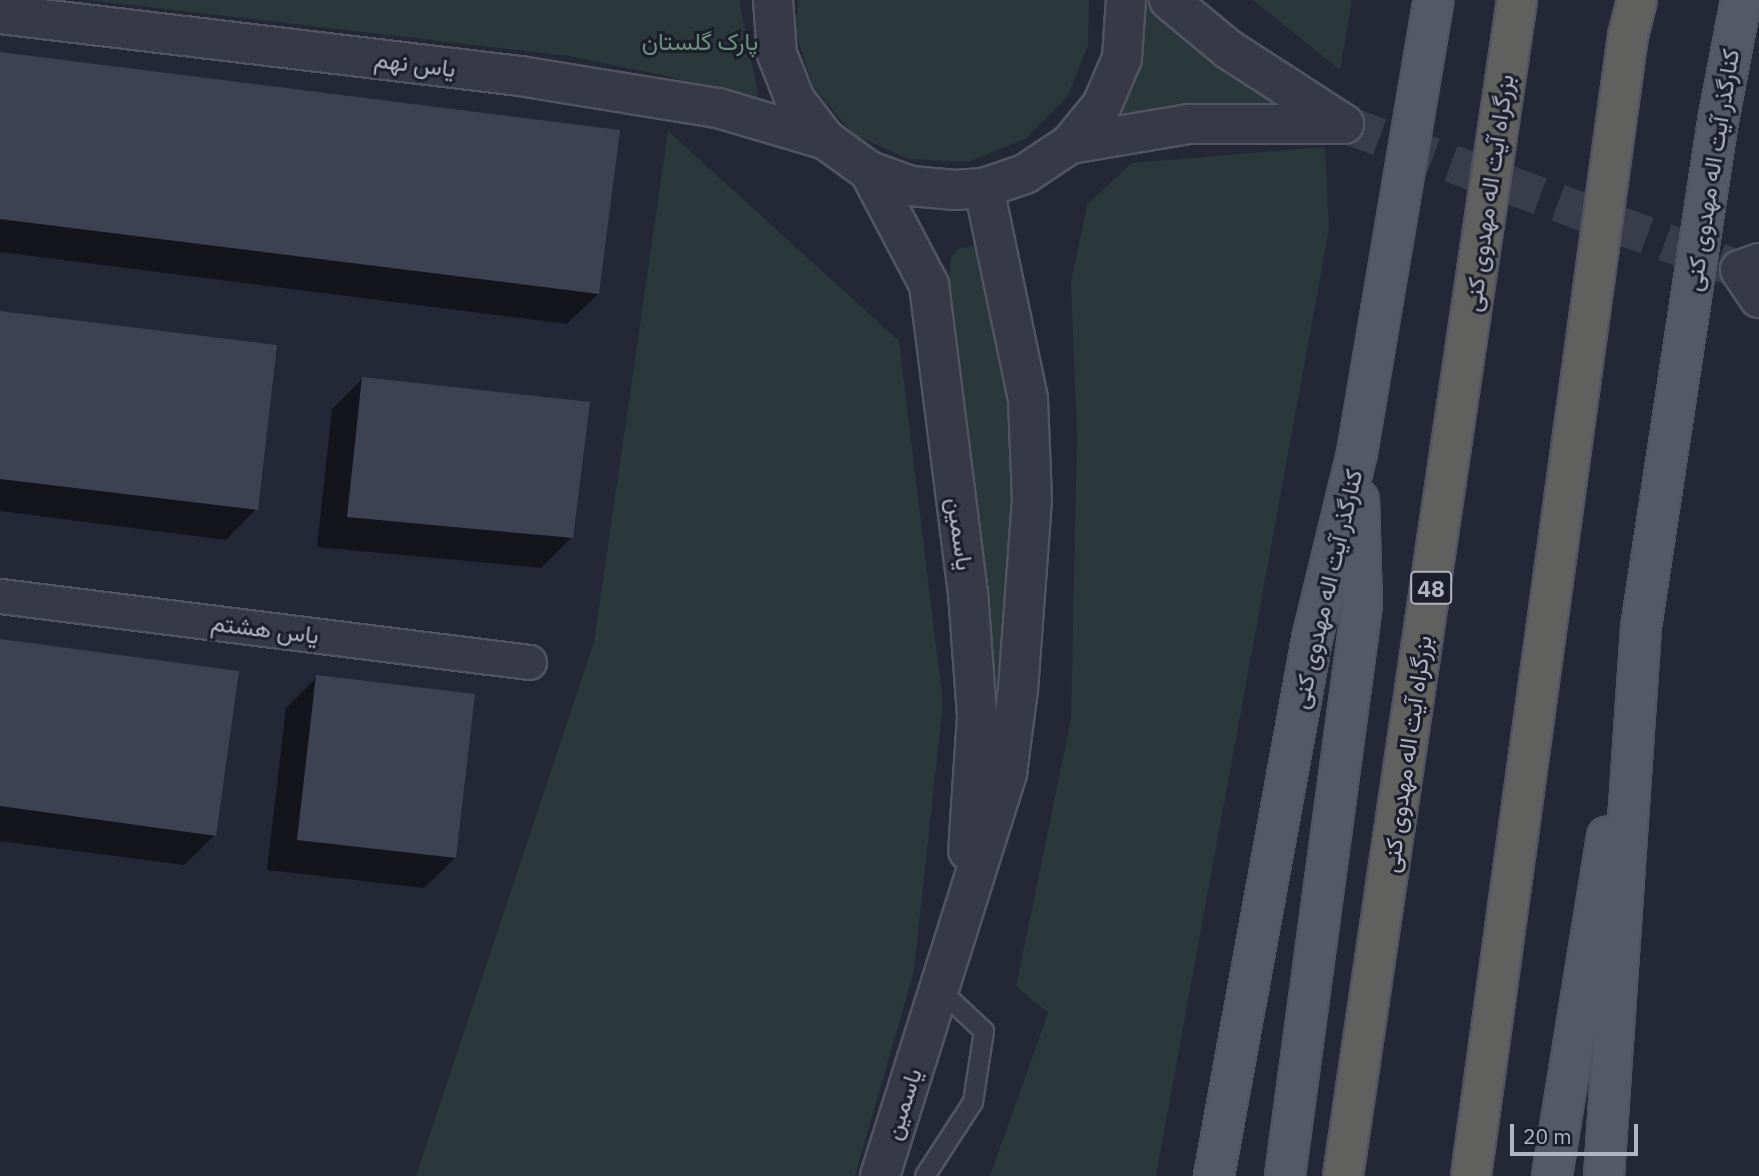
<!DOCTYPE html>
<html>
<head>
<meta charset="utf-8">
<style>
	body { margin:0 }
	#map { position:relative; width:1759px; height:1176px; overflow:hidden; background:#242736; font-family:"IBM Plex Sans",Vazirmatn,sans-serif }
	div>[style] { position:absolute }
	.green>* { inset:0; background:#2a373b }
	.shadow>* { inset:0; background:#0007 }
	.building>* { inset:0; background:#3d4253 }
	.tertiary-tunnel>* { height:38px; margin-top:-19px; transform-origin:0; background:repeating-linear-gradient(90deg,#393c4b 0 38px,transparent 0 57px) }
	.roads { filter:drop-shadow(2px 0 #525461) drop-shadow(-2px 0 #525461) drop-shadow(0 2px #525461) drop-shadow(0 -2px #525461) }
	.service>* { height:18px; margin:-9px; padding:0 9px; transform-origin:9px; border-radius:9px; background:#373a46 }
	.minor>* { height:33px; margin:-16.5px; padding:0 16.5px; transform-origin:16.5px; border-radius:16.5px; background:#373a46 }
	.tertiary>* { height:38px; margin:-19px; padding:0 19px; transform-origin:19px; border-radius:19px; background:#373a46 }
	.primary>* { height:38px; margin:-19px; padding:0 19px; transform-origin:19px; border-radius:19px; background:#555866 }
	.trunk>* { height:38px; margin:-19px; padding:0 19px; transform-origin:19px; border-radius:19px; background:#60605e }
	span { translate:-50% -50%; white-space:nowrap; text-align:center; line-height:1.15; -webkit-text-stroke:6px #1c1f2b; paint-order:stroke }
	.shield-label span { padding:2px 5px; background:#1c1f2b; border:2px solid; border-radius:5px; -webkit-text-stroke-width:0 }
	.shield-label { font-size:23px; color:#b2b4c3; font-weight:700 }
	.park-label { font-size:24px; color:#6c907d }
	.street-label { font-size:24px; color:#b2b4c3 }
	.scale { position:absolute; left:1510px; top:1124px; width:128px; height:32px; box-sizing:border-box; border:4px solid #b2b4c3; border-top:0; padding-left:9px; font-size:21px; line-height:24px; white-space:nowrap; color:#b2b4c3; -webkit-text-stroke:5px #1c1f2b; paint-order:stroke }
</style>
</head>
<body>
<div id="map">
	<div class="green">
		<i style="clip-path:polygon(88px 0,739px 0,759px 98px,753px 104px,671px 77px,569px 56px)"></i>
		<i style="clip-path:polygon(798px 0,1089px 0,1088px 46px,1067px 97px,1025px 139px,968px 162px,908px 159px,853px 134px,814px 88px,795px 31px)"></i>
		<i style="clip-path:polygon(1141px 0,1152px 0,1253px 92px,1302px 117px,1107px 126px)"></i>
		<i style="clip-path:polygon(1253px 0,1352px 0,1340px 70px)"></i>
		<i style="clip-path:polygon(668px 131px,899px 341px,943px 703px,914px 971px,855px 1176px,416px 1176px,594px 642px)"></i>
		<i style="clip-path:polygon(1325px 147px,1329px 230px,1156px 1176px,990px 1176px,1048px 1013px,1016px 986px,1071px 719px,1077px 435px,1071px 282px,1087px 205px,1131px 163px)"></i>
		<i style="clip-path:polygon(975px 245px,1019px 421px,997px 776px,949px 289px,951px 257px,958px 249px)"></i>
	</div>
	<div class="shadow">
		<i style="clip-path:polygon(0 53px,598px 294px,567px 324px,0 252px)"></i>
		<i style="clip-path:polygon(0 312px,256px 509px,226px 540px,0 511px)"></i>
		<i style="clip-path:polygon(363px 378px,572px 537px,541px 568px,317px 547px,332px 409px)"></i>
		<i style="clip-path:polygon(0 642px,215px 835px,184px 865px,0 841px)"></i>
		<i style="clip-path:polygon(317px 677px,455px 858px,424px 888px,267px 870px,286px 708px)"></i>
	</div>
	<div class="building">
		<i style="clip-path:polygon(0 52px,620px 130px,599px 294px,0 219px)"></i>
		<i style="clip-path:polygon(0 311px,277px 345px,258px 510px,0 479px)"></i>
		<i style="clip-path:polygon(362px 377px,590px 402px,573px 538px,347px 517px)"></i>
		<i style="clip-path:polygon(0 639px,239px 671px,216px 836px,0 806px)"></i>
		<i style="clip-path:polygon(316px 675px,475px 694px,456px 858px,297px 840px)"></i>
	</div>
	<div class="tertiary-tunnel">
		<i style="left:1344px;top:124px;width:422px;rotate:20.2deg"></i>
	</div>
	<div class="roads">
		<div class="service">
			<i style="left:925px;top:1176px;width:88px;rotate:-57deg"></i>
			<i style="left:973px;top:1102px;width:72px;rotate:-81.2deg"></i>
			<i style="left:984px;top:1031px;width:60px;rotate:-137deg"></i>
		</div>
		<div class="minor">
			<i style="left:0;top:596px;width:533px;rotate:7.11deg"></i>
		</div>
		<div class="tertiary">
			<i style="left:773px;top:0;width:54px;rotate:85.8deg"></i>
			<i style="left:777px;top:54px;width:49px;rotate:68.6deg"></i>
			<i style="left:795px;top:100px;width:51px;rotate:52.2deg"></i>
			<i style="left:826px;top:140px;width:53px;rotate:35.8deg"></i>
			<i style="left:869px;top:171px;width:45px;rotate:19.7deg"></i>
			<i style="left:911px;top:186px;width:44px;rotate:5.2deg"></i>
			<i style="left:955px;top:190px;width:29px;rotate:-4deg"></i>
			<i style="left:984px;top:188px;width:43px;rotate:-18.9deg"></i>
			<i style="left:1025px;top:174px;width:54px;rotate:-33.7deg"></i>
			<i style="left:1070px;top:144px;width:50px;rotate:-50.6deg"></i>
			<i style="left:1102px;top:105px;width:51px;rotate:-66.9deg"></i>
			<i style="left:1122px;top:58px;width:58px;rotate:-86.1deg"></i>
			<i style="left:1169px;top:0;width:77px;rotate:39.7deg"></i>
			<i style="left:1228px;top:49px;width:138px;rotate:32.9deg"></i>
			<i style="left:0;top:14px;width:524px;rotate:6.8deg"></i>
			<i style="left:520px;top:76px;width:201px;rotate:9.2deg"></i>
			<i style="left:718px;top:108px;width:113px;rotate:16.5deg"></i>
			<i style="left:1070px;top:144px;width:122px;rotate:-9.5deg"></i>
			<i style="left:1190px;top:124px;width:154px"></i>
			<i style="left:869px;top:171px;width:129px;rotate:62.2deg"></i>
			<i style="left:929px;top:285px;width:310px;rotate:82.8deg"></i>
			<i style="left:968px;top:593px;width:124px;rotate:85.8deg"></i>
			<i style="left:977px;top:717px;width:134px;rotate:93.8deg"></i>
			<i style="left:1759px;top:263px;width:20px;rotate:160deg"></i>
			<i style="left:1740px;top:270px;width:34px;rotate:56deg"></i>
			<i style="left:880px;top:1176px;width:423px;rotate:-72.5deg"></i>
			<i style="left:1007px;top:773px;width:84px;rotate:-82.5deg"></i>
			<i style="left:1018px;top:690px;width:191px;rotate:-85.8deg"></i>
			<i style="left:1032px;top:500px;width:101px;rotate:-92.3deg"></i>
			<i style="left:1028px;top:399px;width:216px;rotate:-101.8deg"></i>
		</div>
		<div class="primary">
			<i style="left:1214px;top:1176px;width:546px;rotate:-79.66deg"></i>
			<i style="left:1312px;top:639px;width:191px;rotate:-76.4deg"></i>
			<i style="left:1357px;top:453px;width:459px;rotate:-80.4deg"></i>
			<i style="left:1285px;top:1176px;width:576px;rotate:-82.32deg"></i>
			<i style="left:1362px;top:605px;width:105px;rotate:-91.6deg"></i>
			<i style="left:1552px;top:1176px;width:344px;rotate:-80.8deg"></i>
			<i style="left:1604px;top:1176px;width:550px;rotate:-86.14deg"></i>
			<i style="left:1641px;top:627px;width:512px;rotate:-81.35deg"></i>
			<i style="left:1718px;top:121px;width:123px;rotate:-79.2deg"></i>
		</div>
		<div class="trunk">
			<i style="left:1343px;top:1176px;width:1189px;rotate:-81.58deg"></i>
			<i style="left:1471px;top:1176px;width:1151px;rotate:-82.16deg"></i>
			<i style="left:1628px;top:36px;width:37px;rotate:-76deg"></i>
		</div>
	</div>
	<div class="shield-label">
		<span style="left:1431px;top:588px">48</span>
	</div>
	<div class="park-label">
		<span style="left:700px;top:42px">پارک گلستان</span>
	</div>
	<div class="street-label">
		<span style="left:415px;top:64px;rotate:7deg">یاس نهم</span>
		<span style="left:1712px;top:170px;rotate:-81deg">کنارگذر آیت اله مهدوی کنی</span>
		<span style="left:1489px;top:193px;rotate:-82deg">بزرگراه آیت اله مهدوی کنی</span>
		<span style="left:960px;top:534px;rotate:82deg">یاسمین</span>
		<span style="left:1327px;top:589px;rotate:-77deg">کنارگذر آیت اله مهدوی کنی</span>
		<span style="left:265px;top:629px;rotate:7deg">یاس هشتم</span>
		<span style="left:1407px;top:754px;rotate:-82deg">بزرگراه آیت اله مهدوی کنی</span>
		<span style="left:903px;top:1104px;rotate:-72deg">یاسمین</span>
	</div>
	<div class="scale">20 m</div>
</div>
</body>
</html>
